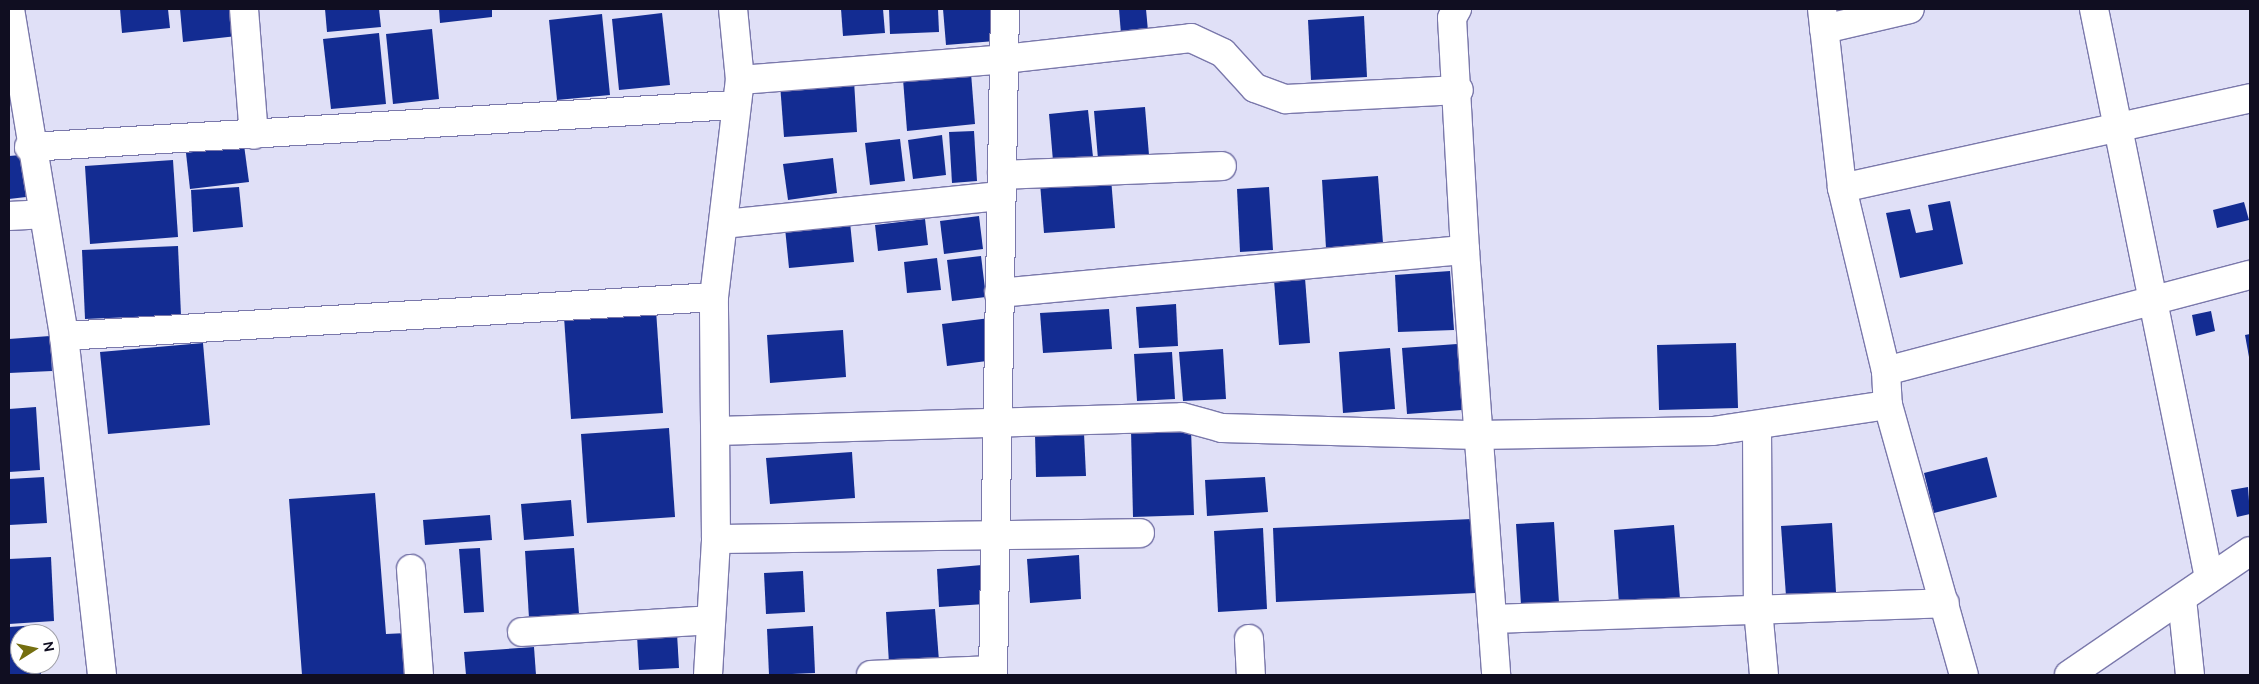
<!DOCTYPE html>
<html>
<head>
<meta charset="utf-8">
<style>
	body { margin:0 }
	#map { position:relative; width:2259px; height:684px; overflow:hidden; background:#e0e0f7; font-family:Ubuntu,sans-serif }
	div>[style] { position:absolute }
	.building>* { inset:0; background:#132c92 }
	.roads { filter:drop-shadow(1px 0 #7a78ab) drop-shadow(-1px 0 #7a78ab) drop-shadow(0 1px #7a78ab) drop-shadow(0 -1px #7a78ab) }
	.minor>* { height:28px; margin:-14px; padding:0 14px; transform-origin:14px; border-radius:14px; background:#fff }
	span { translate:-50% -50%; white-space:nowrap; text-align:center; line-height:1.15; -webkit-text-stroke:5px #fff; paint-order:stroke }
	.frame { position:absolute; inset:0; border:10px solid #100e21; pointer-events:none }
	.north { position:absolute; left:10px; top:624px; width:50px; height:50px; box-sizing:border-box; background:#fff; border:1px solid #9f9fa6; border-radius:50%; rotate:80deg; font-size:14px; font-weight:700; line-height:20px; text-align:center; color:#100e21 }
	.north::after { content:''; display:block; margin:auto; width:18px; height:22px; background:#756f10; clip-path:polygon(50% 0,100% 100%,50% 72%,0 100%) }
</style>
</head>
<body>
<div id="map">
	<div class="building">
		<i style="clip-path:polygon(120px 9px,168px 9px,170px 28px,122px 33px)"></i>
		<i style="clip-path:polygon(180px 9px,234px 9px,237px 36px,183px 42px)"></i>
		<i style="clip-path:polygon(325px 9px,379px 9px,381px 27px,327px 32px)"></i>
		<i style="clip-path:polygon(439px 9px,492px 9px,492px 17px,440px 23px)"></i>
		<i style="clip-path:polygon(841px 9px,883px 9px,885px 33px,843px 36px)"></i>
		<i style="clip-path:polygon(889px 9px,938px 9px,939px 32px,890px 34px)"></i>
		<i style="clip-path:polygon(943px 9px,992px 9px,995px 41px,946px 45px)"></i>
		<i style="clip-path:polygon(1119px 9px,1146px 9px,1148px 31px,1121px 34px)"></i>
		<i style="clip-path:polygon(662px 13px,670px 85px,619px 90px,612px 19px)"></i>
		<i style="clip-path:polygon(602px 14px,610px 95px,557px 100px,549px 20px)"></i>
		<i style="clip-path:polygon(1364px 16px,1367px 77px,1311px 80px,1308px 20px)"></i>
		<i style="clip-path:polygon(432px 29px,439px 99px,393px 104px,386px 34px)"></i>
		<i style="clip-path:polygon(379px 33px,386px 104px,331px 109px,323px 39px)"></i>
		<i style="clip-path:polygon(971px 73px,975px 124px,907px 131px,903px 79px)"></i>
		<i style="clip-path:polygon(854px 80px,857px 132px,784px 137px,780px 84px)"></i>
		<i style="clip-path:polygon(1145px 107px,1149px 155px,1098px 159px,1094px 111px)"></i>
		<i style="clip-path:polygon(1088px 110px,1093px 157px,1053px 161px,1049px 114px)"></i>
		<i style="clip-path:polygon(974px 131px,977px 181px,952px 183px,949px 132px)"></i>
		<i style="clip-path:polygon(942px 135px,946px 175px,913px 179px,908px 140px)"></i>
		<i style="clip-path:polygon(900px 139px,905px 181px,870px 185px,865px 143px)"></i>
		<i style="clip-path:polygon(244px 145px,249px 182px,190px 189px,186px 153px)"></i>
		<i style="clip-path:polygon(21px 155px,26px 197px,9px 199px,9px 156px)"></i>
		<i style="clip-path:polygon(833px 158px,837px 193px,788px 200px,783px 164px)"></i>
		<i style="clip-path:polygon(173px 160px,178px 237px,90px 244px,85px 166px)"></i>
		<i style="clip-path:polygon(1378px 176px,1383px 243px,1326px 248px,1322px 180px)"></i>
		<i style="clip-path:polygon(1111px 178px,1115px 228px,1044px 233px,1040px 183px)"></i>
		<i style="clip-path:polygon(239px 187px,243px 227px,193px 232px,191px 190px)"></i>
		<i style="clip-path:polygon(1269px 187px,1273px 250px,1240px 252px,1237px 189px)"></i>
		<i style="clip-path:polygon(1950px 201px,1963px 264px,1900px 278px,1886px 213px,1910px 209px,1916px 233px,1933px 230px,1928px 205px)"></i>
		<i style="clip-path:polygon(2244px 202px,2249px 220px,2217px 228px,2213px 210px)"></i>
		<i style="clip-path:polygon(979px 216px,983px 249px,944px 254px,940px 221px)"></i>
		<i style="clip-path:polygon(925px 219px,928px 245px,878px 251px,875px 225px)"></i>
		<i style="clip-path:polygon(850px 222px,854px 262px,789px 268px,785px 228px)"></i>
		<i style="clip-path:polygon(178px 246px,181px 315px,85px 319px,82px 250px)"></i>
		<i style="clip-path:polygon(981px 256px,986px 297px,952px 301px,947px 260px)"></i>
		<i style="clip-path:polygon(937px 258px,941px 290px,907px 293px,904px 262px)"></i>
		<i style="clip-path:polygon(1450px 271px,1454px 330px,1398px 332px,1395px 275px)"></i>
		<i style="clip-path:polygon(1305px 278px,1310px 343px,1279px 345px,1274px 280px)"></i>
		<i style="clip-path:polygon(1176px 304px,1178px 346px,1139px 348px,1136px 307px)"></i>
		<i style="clip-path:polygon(1109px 309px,1112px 349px,1043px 353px,1040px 313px)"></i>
		<i style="clip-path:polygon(656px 310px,663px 413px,571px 419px,564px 317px)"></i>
		<i style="clip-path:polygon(2211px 311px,2215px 331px,2196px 336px,2192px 315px)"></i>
		<i style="clip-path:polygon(990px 318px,995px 360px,947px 366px,942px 324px)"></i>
		<i style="clip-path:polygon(843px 330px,846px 377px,770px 383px,767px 335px)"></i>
		<i style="clip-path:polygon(2250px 334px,2250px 357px,2249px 357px,2245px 335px)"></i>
		<i style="clip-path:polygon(50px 336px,52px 371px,9px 373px,9px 339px)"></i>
		<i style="clip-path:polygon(203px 343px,210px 425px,108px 434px,100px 352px)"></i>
		<i style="clip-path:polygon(1736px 343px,1738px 408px,1659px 410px,1657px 345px)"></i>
		<i style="clip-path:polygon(1457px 344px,1462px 410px,1407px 414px,1402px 348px)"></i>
		<i style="clip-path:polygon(1390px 348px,1395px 409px,1343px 413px,1339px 352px)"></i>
		<i style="clip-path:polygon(1223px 349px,1226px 399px,1183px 401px,1179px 352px)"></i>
		<i style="clip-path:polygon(1172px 352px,1175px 399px,1137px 401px,1134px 354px)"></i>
		<i style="clip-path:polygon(36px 407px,40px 470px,9px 472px,9px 409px)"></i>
		<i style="clip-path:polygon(669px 428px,675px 517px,587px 523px,581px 434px)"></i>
		<i style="clip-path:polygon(1191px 429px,1194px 515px,1133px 517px,1131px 430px)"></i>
		<i style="clip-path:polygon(1084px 433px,1086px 476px,1036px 477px,1035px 434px)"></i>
		<i style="clip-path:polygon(852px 452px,855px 498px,770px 504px,766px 458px)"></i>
		<i style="clip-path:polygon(1987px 457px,1997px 497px,1934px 513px,1924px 473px)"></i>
		<i style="clip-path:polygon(44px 477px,47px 523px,9px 525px,9px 479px)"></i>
		<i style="clip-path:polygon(1265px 477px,1268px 512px,1207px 516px,1205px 480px)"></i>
		<i style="clip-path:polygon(2248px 487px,2250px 514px,2237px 517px,2231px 490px)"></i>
		<i style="clip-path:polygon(375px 493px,386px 634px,407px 633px,410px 675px,302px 675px,289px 499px)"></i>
		<i style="clip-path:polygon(571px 500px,574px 536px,524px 540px,521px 504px)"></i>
		<i style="clip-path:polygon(490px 515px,492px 540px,425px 545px,423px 520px)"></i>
		<i style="clip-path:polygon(1472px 519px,1476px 593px,1276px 602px,1273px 528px)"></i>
		<i style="clip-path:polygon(1554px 522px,1559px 603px,1521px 605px,1516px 524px)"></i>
		<i style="clip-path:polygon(1832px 523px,1836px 592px,1786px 596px,1781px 526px)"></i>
		<i style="clip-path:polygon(1674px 525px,1680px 599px,1619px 604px,1614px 530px)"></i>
		<i style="clip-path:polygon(1263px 528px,1267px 609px,1218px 612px,1214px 531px)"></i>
		<i style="clip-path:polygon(480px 548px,484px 612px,464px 613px,459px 549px)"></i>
		<i style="clip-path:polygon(574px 548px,579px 614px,529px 618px,525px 551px)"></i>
		<i style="clip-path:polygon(1079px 555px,1081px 599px,1030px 603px,1027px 559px)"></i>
		<i style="clip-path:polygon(51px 557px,54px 621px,9px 624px,9px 559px)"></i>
		<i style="clip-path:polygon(982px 565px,985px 604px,939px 607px,937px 569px)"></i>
		<i style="clip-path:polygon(803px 571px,805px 612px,766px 614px,764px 573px)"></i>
		<i style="clip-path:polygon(935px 609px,939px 661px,889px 664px,886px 612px)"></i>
		<i style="clip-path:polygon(37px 625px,38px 634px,20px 634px,20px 664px,40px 664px,41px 675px,9px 675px,9px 627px)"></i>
		<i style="clip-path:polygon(813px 626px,815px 673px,769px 675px,767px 629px)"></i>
		<i style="clip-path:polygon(677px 633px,679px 668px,639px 670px,637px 636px)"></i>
		<i style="clip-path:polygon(534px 647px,536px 675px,466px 675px,464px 652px)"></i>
	</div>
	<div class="roads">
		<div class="minor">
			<i style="left:10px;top:9px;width:331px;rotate:80.6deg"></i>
			<i style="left:64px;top:336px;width:341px;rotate:83.6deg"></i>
			<i style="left:244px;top:9px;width:126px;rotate:85.5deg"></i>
			<i style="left:1457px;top:9px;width:10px;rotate:119deg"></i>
			<i style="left:1452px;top:18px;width:232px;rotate:86.8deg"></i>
			<i style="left:1465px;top:250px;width:426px;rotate:85.8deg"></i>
			<i style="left:1822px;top:9px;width:180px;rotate:83.6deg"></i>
			<i style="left:1842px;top:188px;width:188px;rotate:76.5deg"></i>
			<i style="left:1886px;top:371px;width:34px;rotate:87deg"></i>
			<i style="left:1888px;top:405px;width:280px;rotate:74.3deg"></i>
			<i style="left:2094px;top:9px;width:581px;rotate:78.57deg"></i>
			<i style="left:1824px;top:29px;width:88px;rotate:-13.1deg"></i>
			<i style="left:740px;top:80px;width:265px;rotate:-4.5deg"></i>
			<i style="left:1004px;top:59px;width:188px;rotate:-6.4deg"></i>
			<i style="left:1191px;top:38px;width:35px;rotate:25deg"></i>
			<i style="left:1223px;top:53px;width:47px;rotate:47.6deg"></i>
			<i style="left:1255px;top:88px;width:33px;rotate:20deg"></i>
			<i style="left:1286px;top:99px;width:173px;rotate:-3deg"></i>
			<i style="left:29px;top:147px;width:706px;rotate:-3.41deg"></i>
			<i style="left:1002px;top:175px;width:220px;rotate:-2.3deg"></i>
			<i style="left:1842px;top:188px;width:418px;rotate:-12.4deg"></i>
			<i style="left:9px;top:216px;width:33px;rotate:-3deg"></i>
			<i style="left:724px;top:224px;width:278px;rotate:-5.8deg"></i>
			<i style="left:999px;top:293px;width:468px;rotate:-5.3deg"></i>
			<i style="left:64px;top:336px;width:651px;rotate:-3.43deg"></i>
			<i style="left:1886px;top:371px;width:376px;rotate:-14.8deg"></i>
			<i style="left:1757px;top:426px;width:183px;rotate:89.7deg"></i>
			<i style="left:1758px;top:609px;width:66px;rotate:84.8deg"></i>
			<i style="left:717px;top:431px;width:465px;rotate:-1.7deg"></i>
			<i style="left:1182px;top:417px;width:41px;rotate:15.4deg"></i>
			<i style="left:1222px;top:428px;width:255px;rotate:1.6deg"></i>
			<i style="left:1477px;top:435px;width:236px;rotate:-1deg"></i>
			<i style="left:1713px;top:431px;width:177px;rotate:-8.5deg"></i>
			<i style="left:716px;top:539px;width:424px;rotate:-0.8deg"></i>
			<i style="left:411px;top:569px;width:106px;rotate:85.7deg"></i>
			<i style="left:2182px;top:599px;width:76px;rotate:84deg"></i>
			<i style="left:1492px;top:619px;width:453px;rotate:-2deg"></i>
			<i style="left:522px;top:632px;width:189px;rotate:-3.6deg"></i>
			<i style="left:1249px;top:639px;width:36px;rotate:87deg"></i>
			<i style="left:708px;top:675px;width:136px;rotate:-86.6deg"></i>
			<i style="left:716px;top:539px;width:242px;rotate:-90.5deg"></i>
			<i style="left:714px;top:297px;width:219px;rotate:-83.2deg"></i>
			<i style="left:740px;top:80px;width:71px;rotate:-95.6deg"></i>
			<i style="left:871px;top:675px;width:122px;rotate:-2.3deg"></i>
			<i style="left:993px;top:675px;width:666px;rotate:-88.97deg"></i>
			<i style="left:2069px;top:675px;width:219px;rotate:-34.4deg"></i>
		</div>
	</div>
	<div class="frame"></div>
	<div class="north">N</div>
</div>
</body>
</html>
